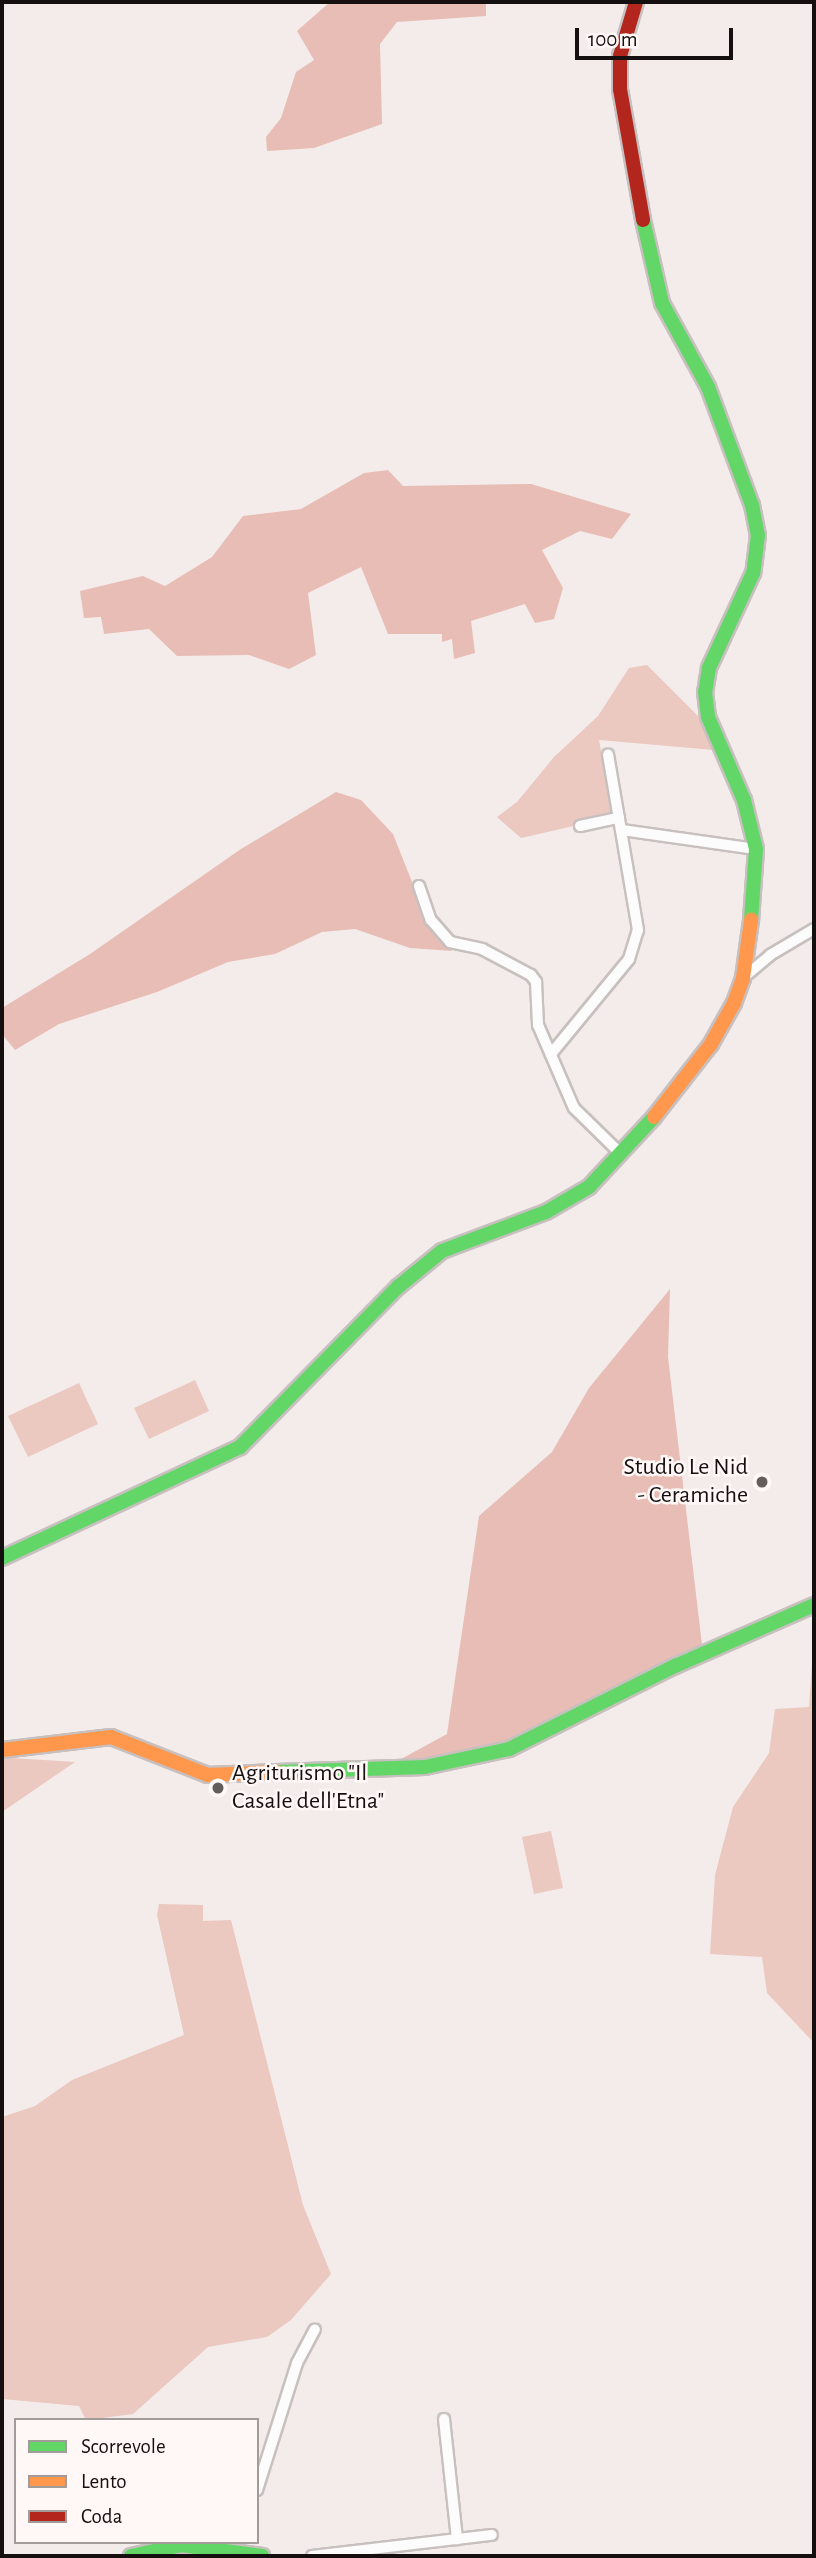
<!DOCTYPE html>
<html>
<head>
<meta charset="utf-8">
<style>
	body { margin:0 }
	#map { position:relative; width:816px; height:2558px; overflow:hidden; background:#f4ecea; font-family:"Alegreya Sans",sans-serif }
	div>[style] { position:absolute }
	.green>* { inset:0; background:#ebc8c0 }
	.forest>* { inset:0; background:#e7bdb5 }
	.roads { filter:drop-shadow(2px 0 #c7c0bf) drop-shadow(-2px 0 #c7c0bf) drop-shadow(0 2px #c7c0bf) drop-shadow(0 -2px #c7c0bf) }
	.street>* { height:10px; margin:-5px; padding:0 5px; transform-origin:5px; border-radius:5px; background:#fdfcfc }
	.fast>* { height:14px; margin:-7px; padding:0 7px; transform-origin:7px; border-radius:7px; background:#63d668 }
	.slow>* { height:14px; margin:-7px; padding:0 7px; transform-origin:7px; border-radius:7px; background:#ff974d }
	.jam>* { height:14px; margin:-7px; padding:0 7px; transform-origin:7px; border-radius:7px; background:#b3261e }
	.dots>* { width:19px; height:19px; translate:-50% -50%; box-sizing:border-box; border:4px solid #fff8f7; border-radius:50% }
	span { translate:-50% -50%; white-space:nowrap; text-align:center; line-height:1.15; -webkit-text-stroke:5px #fff8f7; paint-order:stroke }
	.poi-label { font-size:24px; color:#15100f }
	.right { translate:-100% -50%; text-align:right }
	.left { translate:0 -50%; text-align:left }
	.frame { position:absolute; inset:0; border:4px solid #15100f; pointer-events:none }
	.legend { position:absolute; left:14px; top:2418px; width:245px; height:126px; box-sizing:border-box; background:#fff8f7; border:2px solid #a19b9a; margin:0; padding:9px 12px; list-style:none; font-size:21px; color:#15100f }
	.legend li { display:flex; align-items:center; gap:14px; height:35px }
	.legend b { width:35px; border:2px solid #a19b9a }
	.scale { position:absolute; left:575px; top:28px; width:158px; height:32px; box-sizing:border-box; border:4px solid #15100f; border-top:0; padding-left:9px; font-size:21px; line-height:24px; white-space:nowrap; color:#15100f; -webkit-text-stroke:5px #fff8f7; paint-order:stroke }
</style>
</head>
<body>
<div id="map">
	<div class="green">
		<i style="clip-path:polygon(647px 665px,704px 722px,714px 750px,599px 740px,613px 817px,521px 838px,497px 817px,517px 802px,554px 757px,598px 716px,629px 668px)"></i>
		<i style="clip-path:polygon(195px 1380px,209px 1411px,149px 1439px,134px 1408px)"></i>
		<i style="clip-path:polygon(79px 1383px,98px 1424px,28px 1457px,8px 1416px)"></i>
		<i style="clip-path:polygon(814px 1632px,814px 2043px,767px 1993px,762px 1957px,710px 1954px,715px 1875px,733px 1807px,769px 1753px,775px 1709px,809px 1707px)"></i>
		<i style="clip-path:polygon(2px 1759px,12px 1758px,75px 1762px,2px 1812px)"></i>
		<i style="clip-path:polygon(551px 1831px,563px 1888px,534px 1894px,522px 1837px)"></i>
		<i style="clip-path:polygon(159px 1904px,203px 1905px,203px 1921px,231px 1920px,303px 2205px,331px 2274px,291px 2320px,267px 2337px,208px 2347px,133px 2414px,86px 2420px,79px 2406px,2px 2399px,2px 2117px,35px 2106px,72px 2080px,184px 2035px,157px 1915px)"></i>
	</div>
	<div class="forest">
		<i style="clip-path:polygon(330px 2px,486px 2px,486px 16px,397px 22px,380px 44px,382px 124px,314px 148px,267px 151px,266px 137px,281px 118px,296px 72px,314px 60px,297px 31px)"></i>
		<i style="clip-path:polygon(388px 470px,403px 486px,531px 484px,631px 514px,612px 539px,580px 531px,542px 550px,563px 588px,554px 619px,535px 623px,525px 604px,471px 621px,475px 653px,454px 659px,452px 639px,442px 642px,442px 634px,388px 634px,361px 567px,308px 593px,316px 655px,289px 669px,249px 655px,177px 656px,149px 629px,104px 634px,101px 617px,84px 618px,80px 591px,143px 576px,165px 586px,212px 557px,243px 516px,301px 509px,364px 473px)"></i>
		<i style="clip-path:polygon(336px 792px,361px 800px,393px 834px,431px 930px,452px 951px,410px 948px,355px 929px,322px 932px,275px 954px,228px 962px,157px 992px,59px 1024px,15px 1050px,2px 1034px,2px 1008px,90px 954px,241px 849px)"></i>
		<i style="clip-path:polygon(670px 1289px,668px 1357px,702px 1645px,501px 1744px,392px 1764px,447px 1734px,479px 1516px,552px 1452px,589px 1388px)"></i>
	</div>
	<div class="roads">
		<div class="street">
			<i style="left:580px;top:826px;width:40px;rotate:-12deg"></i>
			<i style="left:622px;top:830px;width:135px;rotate:8.1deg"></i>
			<i style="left:419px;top:886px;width:36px;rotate:71deg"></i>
			<i style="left:431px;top:920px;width:29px;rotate:49deg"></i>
			<i style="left:450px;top:942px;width:33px;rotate:12deg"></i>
			<i style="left:482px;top:949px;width:55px;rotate:28deg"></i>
			<i style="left:531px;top:975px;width:9px;rotate:54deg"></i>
			<i style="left:536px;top:982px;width:43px;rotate:87.3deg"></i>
			<i style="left:538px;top:1025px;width:90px;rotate:66.6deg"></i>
			<i style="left:574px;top:1108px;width:66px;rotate:44.4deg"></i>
			<i style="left:743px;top:978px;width:35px;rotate:-40deg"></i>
			<i style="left:770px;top:955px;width:51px;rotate:-30.6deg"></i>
			<i style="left:551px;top:1054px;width:123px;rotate:-50.6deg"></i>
			<i style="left:629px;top:959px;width:30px;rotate:-73deg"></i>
			<i style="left:638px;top:930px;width:178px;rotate:-99.7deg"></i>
			<i style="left:444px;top:2419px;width:121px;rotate:83.8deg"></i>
			<i style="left:257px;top:2490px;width:133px;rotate:-72.5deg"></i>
			<i style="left:297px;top:2363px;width:38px;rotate:-62deg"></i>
			<i style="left:312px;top:2556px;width:181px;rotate:-6.7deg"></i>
		</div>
		<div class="fast">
			<i style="left:643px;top:220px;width:85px;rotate:77.1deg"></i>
			<i style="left:662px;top:303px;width:96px;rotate:61.3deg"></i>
			<i style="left:708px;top:387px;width:126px;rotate:69.6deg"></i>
			<i style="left:752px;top:505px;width:31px;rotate:79deg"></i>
			<i style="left:758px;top:535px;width:38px;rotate:97deg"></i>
			<i style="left:753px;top:573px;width:105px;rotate:114.9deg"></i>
			<i style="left:709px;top:668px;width:24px;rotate:99deg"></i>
			<i style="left:705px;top:692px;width:25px;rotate:83deg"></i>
			<i style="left:708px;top:717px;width:90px;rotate:66.6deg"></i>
			<i style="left:744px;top:800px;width:50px;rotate:76.2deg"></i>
			<i style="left:756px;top:849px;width:71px;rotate:94deg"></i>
			<i style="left:2px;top:1558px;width:263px;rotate:-25deg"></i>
			<i style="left:240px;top:1447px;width:225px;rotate:-45.4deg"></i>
			<i style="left:398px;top:1287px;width:57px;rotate:-39.3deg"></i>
			<i style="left:442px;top:1251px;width:111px;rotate:-20.6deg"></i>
			<i style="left:546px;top:1212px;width:50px;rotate:-30.2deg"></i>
			<i style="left:589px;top:1187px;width:96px;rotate:-47.1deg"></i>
			<i style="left:277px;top:1772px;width:148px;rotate:-1.9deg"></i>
			<i style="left:425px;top:1767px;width:86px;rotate:-12.1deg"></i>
			<i style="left:509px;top:1749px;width:186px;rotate:-26.6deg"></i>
			<i style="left:675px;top:1666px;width:152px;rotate:-23.7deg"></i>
			<i style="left:131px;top:2556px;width:51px;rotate:-12.4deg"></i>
			<i style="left:181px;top:2545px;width:82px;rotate:7.7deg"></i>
		</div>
		<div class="slow">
			<i style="left:654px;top:1117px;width:93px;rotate:-52deg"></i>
			<i style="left:711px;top:1044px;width:47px;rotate:-60.7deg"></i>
			<i style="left:734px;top:1003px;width:27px;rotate:-70deg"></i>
			<i style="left:743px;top:978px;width:59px;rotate:-82.1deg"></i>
			<i style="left:2px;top:1750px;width:110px;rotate:-6.8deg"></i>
			<i style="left:111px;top:1737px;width:104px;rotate:21.4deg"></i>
			<i style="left:208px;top:1775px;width:69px;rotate:-2.5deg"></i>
		</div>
		<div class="jam">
			<i style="left:636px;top:2px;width:56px;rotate:106.5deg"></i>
			<i style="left:620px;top:56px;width:33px;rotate:90deg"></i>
			<i style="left:620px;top:89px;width:133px;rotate:80deg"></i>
		</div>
	</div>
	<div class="dots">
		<i style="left:762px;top:1482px;background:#635d5c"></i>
		<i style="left:218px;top:1788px;background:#635d5c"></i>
	</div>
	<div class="poi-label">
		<span class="right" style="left:748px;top:1482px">Studio Le Nid<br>- Ceramiche</span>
		<span class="left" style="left:232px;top:1788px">Agriturismo "Il<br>Casale dell'Etna"</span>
	</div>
	<div class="frame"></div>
	<ul class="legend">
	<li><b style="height:9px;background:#63d668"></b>Scorrevole</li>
	<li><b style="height:9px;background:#ff974d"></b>Lento</li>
	<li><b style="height:9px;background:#b3261e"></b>Coda</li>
	</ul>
	<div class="scale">100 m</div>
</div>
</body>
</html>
